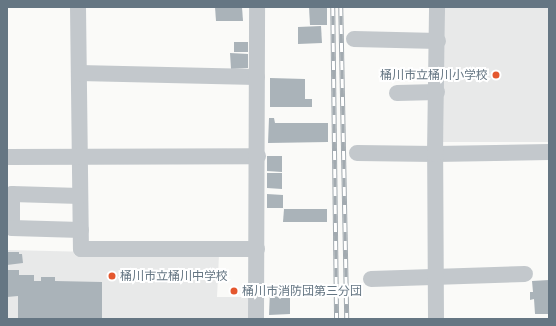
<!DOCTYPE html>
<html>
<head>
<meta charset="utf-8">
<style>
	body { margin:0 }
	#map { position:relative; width:556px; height:326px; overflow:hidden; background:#fafaf8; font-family:Quicksand,"Noto Sans JP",sans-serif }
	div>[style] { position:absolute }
	.built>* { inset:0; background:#e8e9e9 }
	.building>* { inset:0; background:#aab3b9 }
	.minor>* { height:16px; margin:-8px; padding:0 8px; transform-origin:8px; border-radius:8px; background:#c3c8cc }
	.rail>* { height:4.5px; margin-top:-2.25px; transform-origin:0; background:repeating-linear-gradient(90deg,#fff 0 9px,#a2aab0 0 18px); box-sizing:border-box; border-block:1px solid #a2aab0 }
	.dots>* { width:11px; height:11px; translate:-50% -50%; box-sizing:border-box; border:2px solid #fff; border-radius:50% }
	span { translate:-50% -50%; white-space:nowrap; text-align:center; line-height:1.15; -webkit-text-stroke:4px #fff; paint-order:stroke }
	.poi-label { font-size:12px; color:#657683 }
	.right { translate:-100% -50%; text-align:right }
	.left { translate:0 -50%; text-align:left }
	.frame { position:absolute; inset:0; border:8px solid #657683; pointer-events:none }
</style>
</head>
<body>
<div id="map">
	<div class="built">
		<i style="clip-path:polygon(445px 7px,549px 7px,549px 142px,443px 142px)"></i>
		<i style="clip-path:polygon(7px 250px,219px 255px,217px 297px,248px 297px,248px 319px,7px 319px)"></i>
	</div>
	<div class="building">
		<i style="clip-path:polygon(215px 7px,242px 7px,243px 21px,216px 21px)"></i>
		<i style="clip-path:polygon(309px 7px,327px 7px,327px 25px,310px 25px)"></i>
		<i style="clip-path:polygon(321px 26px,322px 43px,298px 44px,298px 27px)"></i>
		<i style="clip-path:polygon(234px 42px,248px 42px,248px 52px,234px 52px)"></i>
		<i style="clip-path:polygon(230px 53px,248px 54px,248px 68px,231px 69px)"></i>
		<i style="clip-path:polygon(270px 78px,305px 79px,305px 99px,312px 99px,312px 107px,270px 107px)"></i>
		<i style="clip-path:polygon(269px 118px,274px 118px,275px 123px,328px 123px,328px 142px,268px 143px)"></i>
		<i style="clip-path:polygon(267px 156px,282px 156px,282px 172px,267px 171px)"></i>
		<i style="clip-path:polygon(267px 173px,282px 173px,282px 189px,267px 188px)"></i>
		<i style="clip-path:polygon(267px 194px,283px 195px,283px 208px,267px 208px)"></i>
		<i style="clip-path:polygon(284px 209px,327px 209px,327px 222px,283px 222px)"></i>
		<i style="clip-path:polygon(7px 252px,19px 252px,19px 254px,22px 254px,23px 263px,7px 265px)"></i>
		<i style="clip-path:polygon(7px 270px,19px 270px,19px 275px,34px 275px,34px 281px,41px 281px,41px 277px,55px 277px,55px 281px,102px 282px,102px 319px,18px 319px,18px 296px,7px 297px)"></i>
		<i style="clip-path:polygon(549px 280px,549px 314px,535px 314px,534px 299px,530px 300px,530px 292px,533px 292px,532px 281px)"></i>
		<i style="clip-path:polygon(270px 291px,290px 292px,290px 314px,269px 315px)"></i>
	</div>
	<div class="minor">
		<i style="left:78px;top:7px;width:242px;rotate:89.3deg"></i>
		<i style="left:81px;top:249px;width:176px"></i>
		<i style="left:354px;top:39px;width:84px;rotate:1.4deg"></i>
		<i style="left:79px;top:73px;width:178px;rotate:1.3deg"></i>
		<i style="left:397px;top:93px;width:40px;rotate:-1.4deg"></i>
		<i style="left:357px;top:153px;width:78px;rotate:0.7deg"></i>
		<i style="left:435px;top:154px;width:114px;rotate:-1deg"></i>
		<i style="left:7px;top:157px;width:251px;rotate:-0.2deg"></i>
		<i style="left:80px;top:196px;width:68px;rotate:-178.3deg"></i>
		<i style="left:12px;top:194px;width:34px;rotate:90deg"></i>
		<i style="left:12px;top:228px;width:69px;rotate:1.7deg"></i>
		<i style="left:371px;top:279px;width:154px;rotate:-1.9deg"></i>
		<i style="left:256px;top:319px;width:312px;rotate:-89.8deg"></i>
		<i style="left:436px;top:319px;width:165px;rotate:-90.3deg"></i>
		<i style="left:435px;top:154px;width:147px;rotate:-89.2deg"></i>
	</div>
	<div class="rail">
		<i style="left:333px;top:7px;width:312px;rotate:89.3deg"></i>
		<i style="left:341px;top:7px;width:312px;rotate:88.9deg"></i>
	</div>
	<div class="dots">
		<i style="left:496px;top:75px;background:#e4572e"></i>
		<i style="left:112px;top:276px;background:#e4572e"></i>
		<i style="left:234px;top:291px;background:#e4572e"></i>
	</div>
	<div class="poi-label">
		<span class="right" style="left:488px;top:75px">桶川市立桶川小学校</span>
		<span class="left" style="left:120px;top:276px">桶川市立桶川中学校</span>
		<span class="left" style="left:242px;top:291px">桶川市消防団第三分団</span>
	</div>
	<div class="frame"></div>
</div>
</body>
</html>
